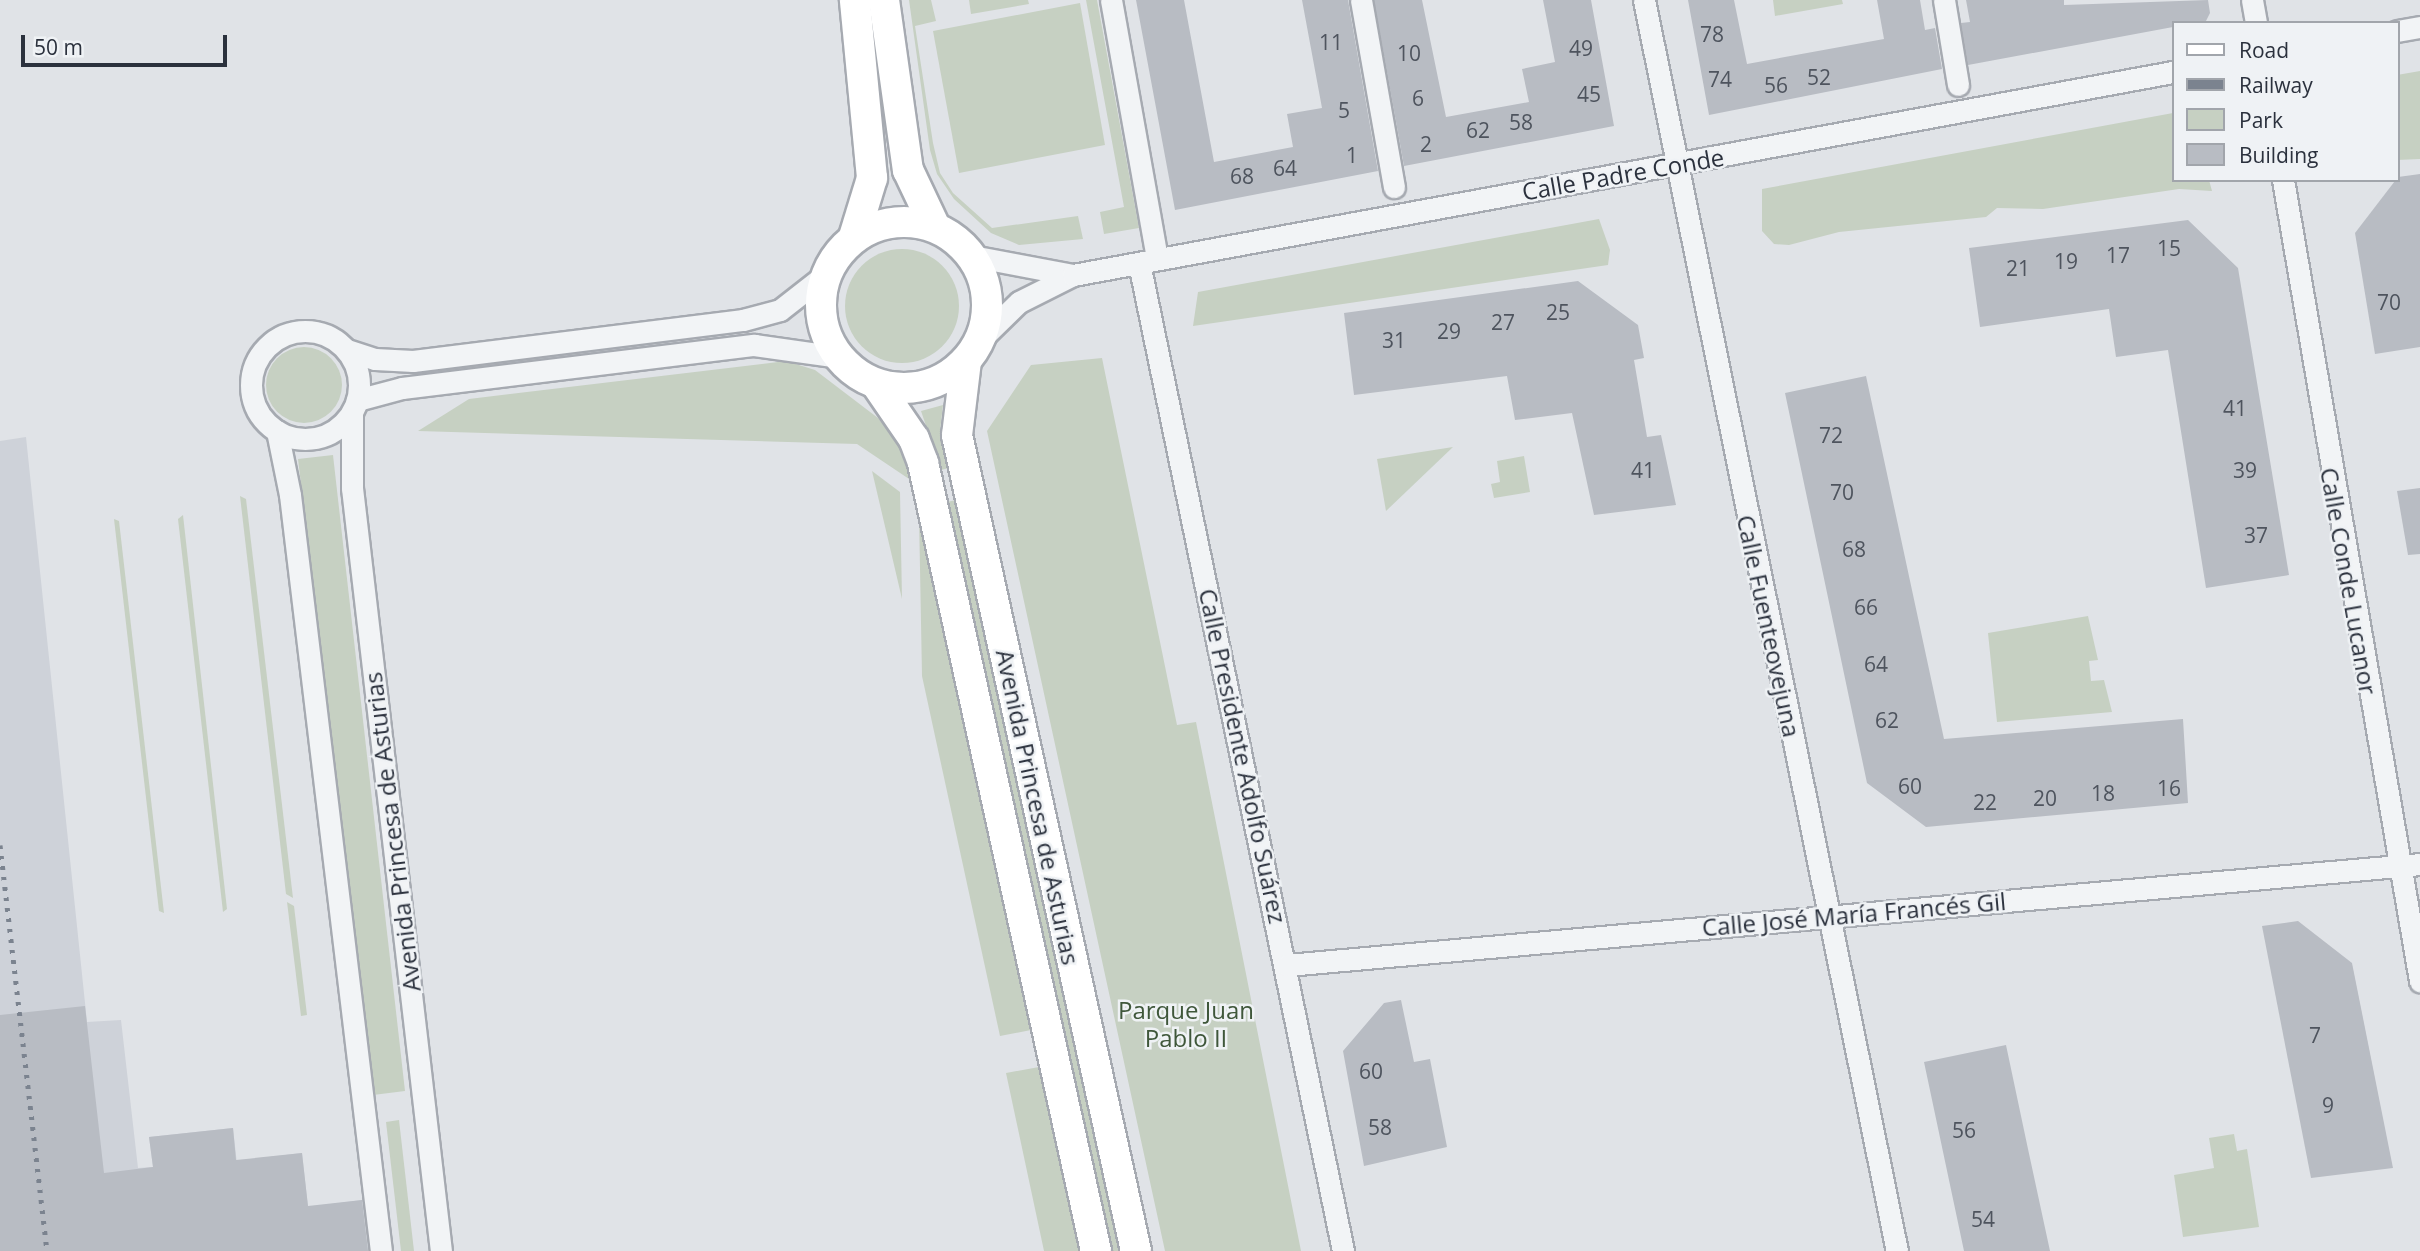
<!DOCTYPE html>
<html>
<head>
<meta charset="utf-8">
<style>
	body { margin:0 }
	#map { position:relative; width:2420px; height:1251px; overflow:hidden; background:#e0e3e7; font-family:"Open Sans",sans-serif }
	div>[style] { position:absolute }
	.built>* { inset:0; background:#ced2d9 }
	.green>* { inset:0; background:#c6d0c2 }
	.round { border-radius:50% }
	.building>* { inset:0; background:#b8bcc3 }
	.roads { filter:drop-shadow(2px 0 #a6aab1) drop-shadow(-2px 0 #a6aab1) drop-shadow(0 2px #a6aab1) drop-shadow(0 -2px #a6aab1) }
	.street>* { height:21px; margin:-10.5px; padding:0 10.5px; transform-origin:10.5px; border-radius:10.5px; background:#f2f4f6 }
	.street>.ring { margin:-10.5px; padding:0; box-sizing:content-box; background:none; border:21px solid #f2f4f6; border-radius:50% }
	.secondary>* { height:30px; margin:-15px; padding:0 15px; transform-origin:15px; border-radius:15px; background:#fff }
	.secondary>.ring { margin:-15px; padding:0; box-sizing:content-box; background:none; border:30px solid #fff; border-radius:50% }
	.rail>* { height:5px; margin-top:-2.5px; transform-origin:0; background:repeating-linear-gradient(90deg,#7b838f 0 3.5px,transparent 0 10.5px) }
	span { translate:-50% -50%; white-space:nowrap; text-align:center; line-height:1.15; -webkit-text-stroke:5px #eff2f5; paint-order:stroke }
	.number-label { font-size:21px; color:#4e545e }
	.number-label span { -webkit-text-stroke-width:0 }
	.street-label { font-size:24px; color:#2b313d }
	.park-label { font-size:24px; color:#3f573a }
	.legend { position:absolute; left:2172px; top:21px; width:228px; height:161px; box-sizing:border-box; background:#eff2f5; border:2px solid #a1a5ab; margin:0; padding:9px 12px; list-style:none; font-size:21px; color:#2b313d }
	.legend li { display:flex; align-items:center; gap:14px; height:35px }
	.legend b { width:35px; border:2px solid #a1a5ab }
	.scale { position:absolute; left:21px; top:35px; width:206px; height:32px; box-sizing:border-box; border:4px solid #2b313d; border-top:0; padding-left:9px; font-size:21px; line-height:24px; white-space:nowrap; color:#2b313d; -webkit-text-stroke:5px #eff2f5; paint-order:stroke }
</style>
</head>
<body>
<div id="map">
	<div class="built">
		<i style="clip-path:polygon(26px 437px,87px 1022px,121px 1020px,138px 1168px,153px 1167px,149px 1137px,233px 1128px,239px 1182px,251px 1159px,302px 1153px,308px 1207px,370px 1199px,376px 1251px,0 1251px,0 441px)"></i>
	</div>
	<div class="green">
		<i style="clip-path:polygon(909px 0,931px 0,936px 21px,915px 26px,933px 143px,940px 173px,953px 193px,992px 228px,1078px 216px,1083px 239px,1019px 245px,991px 233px,954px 199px,937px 174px,930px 150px)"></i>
		<i style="clip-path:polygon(969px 0,1028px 0,1029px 4px,971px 14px)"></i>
		<i style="clip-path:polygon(1086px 0,1097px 0,1139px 228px,1104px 234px,1100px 212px,1124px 207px)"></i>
		<i style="clip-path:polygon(1773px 0,1842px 0,1843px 4px,1775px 16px)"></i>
		<i style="clip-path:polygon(1080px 3px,1105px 145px,959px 173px,933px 31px)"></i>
		<i style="clip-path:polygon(2420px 71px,2420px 159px,2397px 160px,2397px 75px)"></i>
		<i style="clip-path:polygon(2173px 113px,2173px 180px,2209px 180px,2212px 191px,2179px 189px,2043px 209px,1997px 208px,1986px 217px,1839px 232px,1789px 245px,1774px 244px,1762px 231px,1762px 189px)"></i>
		<i style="clip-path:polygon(1599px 219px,1610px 250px,1608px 265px,1193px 326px,1198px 292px)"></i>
		<i class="round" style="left:845px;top:249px;width:114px;height:114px"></i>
		<i class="round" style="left:266px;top:347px;width:76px;height:76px"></i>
		<i style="clip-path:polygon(1102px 358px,1177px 725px,1196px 722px,1301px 1251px,1165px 1251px,987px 431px,1031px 365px)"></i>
		<i style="clip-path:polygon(786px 361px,815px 370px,878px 418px,897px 442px,915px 483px,857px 444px,418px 431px,469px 399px)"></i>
		<i style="clip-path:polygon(943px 405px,940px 431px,949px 468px,941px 470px,921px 411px)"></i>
		<i style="clip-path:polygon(1453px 447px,1386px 511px,1377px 459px)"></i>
		<i style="clip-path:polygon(333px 455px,405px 1091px,373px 1095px,298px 459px)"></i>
		<i style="clip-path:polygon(1524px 456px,1530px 492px,1494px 498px,1491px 484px,1500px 482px,1497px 461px)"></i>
		<i style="clip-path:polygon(872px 471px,900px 492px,902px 599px)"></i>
		<i style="clip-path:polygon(240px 496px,246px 499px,293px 898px,286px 894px)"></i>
		<i style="clip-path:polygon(956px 500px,1120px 1251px,1113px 1251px,947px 502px)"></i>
		<i style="clip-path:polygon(183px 515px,227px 909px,223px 912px,178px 519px)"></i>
		<i style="clip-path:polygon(919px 515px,1031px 1030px,1000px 1036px,922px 676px)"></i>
		<i style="clip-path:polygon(114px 519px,119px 521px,164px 913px,159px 911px)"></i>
		<i style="clip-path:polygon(2088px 616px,2098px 660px,2089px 661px,2091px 681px,2104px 680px,2112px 712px,1997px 722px,1988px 633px)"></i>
		<i style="clip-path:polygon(287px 902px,294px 906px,307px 1015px,301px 1016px)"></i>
		<i style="clip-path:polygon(1039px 1067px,1079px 1251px,1044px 1251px,1006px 1073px)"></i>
		<i style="clip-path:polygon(399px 1120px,414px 1251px,401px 1251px,386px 1122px)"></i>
		<i style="clip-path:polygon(2234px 1134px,2237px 1151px,2247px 1149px,2259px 1227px,2183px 1237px,2174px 1175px,2214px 1168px,2209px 1138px)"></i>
	</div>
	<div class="building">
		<i style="clip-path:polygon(1136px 0,1184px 0,1214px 162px,1293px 147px,1287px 114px,1322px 108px,1302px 0,1348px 0,1378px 171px,1175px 210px)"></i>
		<i style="clip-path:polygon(1374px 0,1422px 0,1446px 117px,1529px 102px,1522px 69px,1555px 62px,1543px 0,1591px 0,1614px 126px,1404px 166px)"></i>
		<i style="clip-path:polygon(1688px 0,1734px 0,1747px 64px,1884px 39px,1877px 0,1920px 0,1925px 30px,1935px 28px,1942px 69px,1709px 115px)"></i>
		<i style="clip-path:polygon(1966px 0,2064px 0,2064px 5px,2208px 0,2210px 13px,2206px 21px,2173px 23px,2173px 27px,1968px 65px,1961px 23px,1970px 22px)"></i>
		<i style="clip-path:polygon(2420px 174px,2420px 347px,2375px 354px,2355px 233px,2398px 177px)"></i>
		<i style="clip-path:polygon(2188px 220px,2238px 268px,2289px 575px,2206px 588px,2168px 350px,2116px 357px,2109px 309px,1980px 327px,1969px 248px)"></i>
		<i style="clip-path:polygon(1578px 281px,1638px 325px,1644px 358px,1634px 360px,1647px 437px,1661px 435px,1676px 505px,1594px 515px,1572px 413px,1515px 420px,1507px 376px,1354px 395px,1344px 313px)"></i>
		<i style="clip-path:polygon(1866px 376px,1944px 739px,2183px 719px,2188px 803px,1926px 827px,1867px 783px,1785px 393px)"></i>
		<i style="clip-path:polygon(2420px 488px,2420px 554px,2408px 555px,2397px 491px)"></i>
		<i style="clip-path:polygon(2298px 921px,2352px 963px,2393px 1168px,2311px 1178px,2262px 926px)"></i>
		<i style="clip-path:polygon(1401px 1000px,1414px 1062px,1430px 1059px,1447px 1147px,1364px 1166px,1343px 1051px,1384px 1003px)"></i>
		<i style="clip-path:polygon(85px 1006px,104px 1173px,153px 1167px,149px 1137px,233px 1128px,236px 1160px,302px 1153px,308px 1206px,362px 1200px,368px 1251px,0 1251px,0 1015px)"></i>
		<i style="clip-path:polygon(2006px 1045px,2028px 1149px,2050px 1251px,1964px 1251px,1924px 1062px)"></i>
	</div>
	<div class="roads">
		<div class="street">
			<i style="left:1111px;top:0;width:263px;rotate:79.9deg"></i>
			<i style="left:1361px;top:0;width:190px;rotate:80deg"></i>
			<i style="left:1644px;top:0;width:1276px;rotate:78.57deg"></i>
			<i style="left:1944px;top:0;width:86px;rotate:80.6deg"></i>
			<i style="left:2252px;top:0;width:23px;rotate:80deg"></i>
			<i style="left:2397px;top:31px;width:23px;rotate:-10deg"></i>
			<i style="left:2283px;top:180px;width:813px;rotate:80.29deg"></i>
			<i style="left:972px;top:256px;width:103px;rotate:10.7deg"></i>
			<i style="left:1139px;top:263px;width:1009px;rotate:78.33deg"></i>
			<i class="ring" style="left:251px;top:331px;width:87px;height:87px"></i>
			<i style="left:980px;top:340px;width:54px;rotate:-44.3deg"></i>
			<i style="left:1019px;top:302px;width:60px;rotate:-26.6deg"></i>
			<i style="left:1073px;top:275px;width:1119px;rotate:-10.46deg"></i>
			<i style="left:347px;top:350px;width:29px;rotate:18deg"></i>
			<i style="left:375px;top:359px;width:38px;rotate:3deg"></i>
			<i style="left:413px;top:361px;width:333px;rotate:-7.1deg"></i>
			<i style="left:743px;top:320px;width:38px;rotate:-15deg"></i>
			<i style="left:780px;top:310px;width:58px;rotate:-38deg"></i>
			<i style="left:357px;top:400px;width:47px;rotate:-14.9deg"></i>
			<i style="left:402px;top:388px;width:355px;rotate:-7deg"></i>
			<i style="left:754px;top:345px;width:85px;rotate:8.1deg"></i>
			<i style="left:352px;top:413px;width:75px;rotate:90deg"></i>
			<i style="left:352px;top:488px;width:768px;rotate:83.35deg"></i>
			<i style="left:277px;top:431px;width:65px;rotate:78.5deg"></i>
			<i style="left:290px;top:495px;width:761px;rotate:83.14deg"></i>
			<i style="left:1287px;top:965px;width:1137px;rotate:-5.09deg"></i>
		</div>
		<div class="secondary">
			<i style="left:884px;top:0;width:172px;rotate:82deg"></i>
			<i style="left:908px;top:170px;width:63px;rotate:64.7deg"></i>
			<i class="ring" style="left:821px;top:222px;width:136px;height:136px"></i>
			<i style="left:854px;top:237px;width:62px;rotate:-73deg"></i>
			<i style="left:872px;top:178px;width:179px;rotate:-95.5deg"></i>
			<i style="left:966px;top:361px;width:75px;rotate:96.9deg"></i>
			<i style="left:957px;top:435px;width:835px;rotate:77.63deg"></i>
			<i style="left:877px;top:385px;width:65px;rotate:55.6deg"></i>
			<i style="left:914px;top:439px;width:26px;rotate:69deg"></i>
			<i style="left:923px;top:463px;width:807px;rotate:77.62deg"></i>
		</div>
	</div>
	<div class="rail">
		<i style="left:0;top:845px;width:409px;rotate:83.4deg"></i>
	</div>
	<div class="number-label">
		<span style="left:1712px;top:34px">78</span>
		<span style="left:1331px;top:42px">11</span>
		<span style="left:1581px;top:48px">49</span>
		<span style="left:1409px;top:53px">10</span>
		<span style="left:1819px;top:77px">52</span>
		<span style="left:1720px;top:79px">74</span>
		<span style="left:1776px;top:85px">56</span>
		<span style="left:1589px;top:94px">45</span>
		<span style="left:1418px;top:98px">6</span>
		<span style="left:1344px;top:110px">5</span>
		<span style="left:1521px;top:122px">58</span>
		<span style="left:1478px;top:130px">62</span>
		<span style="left:1426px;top:144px">2</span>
		<span style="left:1352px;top:155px">1</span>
		<span style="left:1285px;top:168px">64</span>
		<span style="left:1242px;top:176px">68</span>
		<span style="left:2169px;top:248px">15</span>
		<span style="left:2118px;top:255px">17</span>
		<span style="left:2066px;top:261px">19</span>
		<span style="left:2018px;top:268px">21</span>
		<span style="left:2389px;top:302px">70</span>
		<span style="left:1558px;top:312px">25</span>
		<span style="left:1503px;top:322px">27</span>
		<span style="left:1449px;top:331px">29</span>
		<span style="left:1394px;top:340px">31</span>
		<span style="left:2235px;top:408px">41</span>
		<span style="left:1831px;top:435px">72</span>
		<span style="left:1643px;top:470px">41</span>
		<span style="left:2245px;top:470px">39</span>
		<span style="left:1842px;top:492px">70</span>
		<span style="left:2256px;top:535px">37</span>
		<span style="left:1854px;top:549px">68</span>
		<span style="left:1866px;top:607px">66</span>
		<span style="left:1876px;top:664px">64</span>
		<span style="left:1887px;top:720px">62</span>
		<span style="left:1910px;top:786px">60</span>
		<span style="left:2169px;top:788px">16</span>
		<span style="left:2103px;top:793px">18</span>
		<span style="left:2045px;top:798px">20</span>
		<span style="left:1985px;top:802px">22</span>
		<span style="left:2315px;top:1035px">7</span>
		<span style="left:1371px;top:1071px">60</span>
		<span style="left:2328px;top:1105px">9</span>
		<span style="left:1380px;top:1127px">58</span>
		<span style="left:1964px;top:1130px">56</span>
		<span style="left:1983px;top:1219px">54</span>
	</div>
	<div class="street-label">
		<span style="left:1623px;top:174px;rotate:-10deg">Calle Padre Conde</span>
		<span style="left:2349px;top:581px;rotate:80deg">Calle Conde Lucanor</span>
		<span style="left:1769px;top:626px;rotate:78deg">Calle Fuenteovejuna</span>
		<span style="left:1243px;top:756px;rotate:78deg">Calle Presidente Adolfo Suárez</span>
		<span style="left:1038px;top:807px;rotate:78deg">Avenida Princesa de Asturias</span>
		<span style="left:392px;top:832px;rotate:-97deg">Avenida Princesa de Asturias</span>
		<span style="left:1854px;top:914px;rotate:-5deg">Calle José María Francés Gil</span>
	</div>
	<div class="park-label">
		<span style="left:1186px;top:1024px">Parque Juan<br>Pablo II</span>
	</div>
	<ul class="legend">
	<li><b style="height:9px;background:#fff"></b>Road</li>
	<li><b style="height:9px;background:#7b838f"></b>Railway</li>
	<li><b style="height:19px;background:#c6d0c2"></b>Park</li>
	<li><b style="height:19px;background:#b8bcc3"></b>Building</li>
	</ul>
	<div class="scale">50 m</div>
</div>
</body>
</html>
